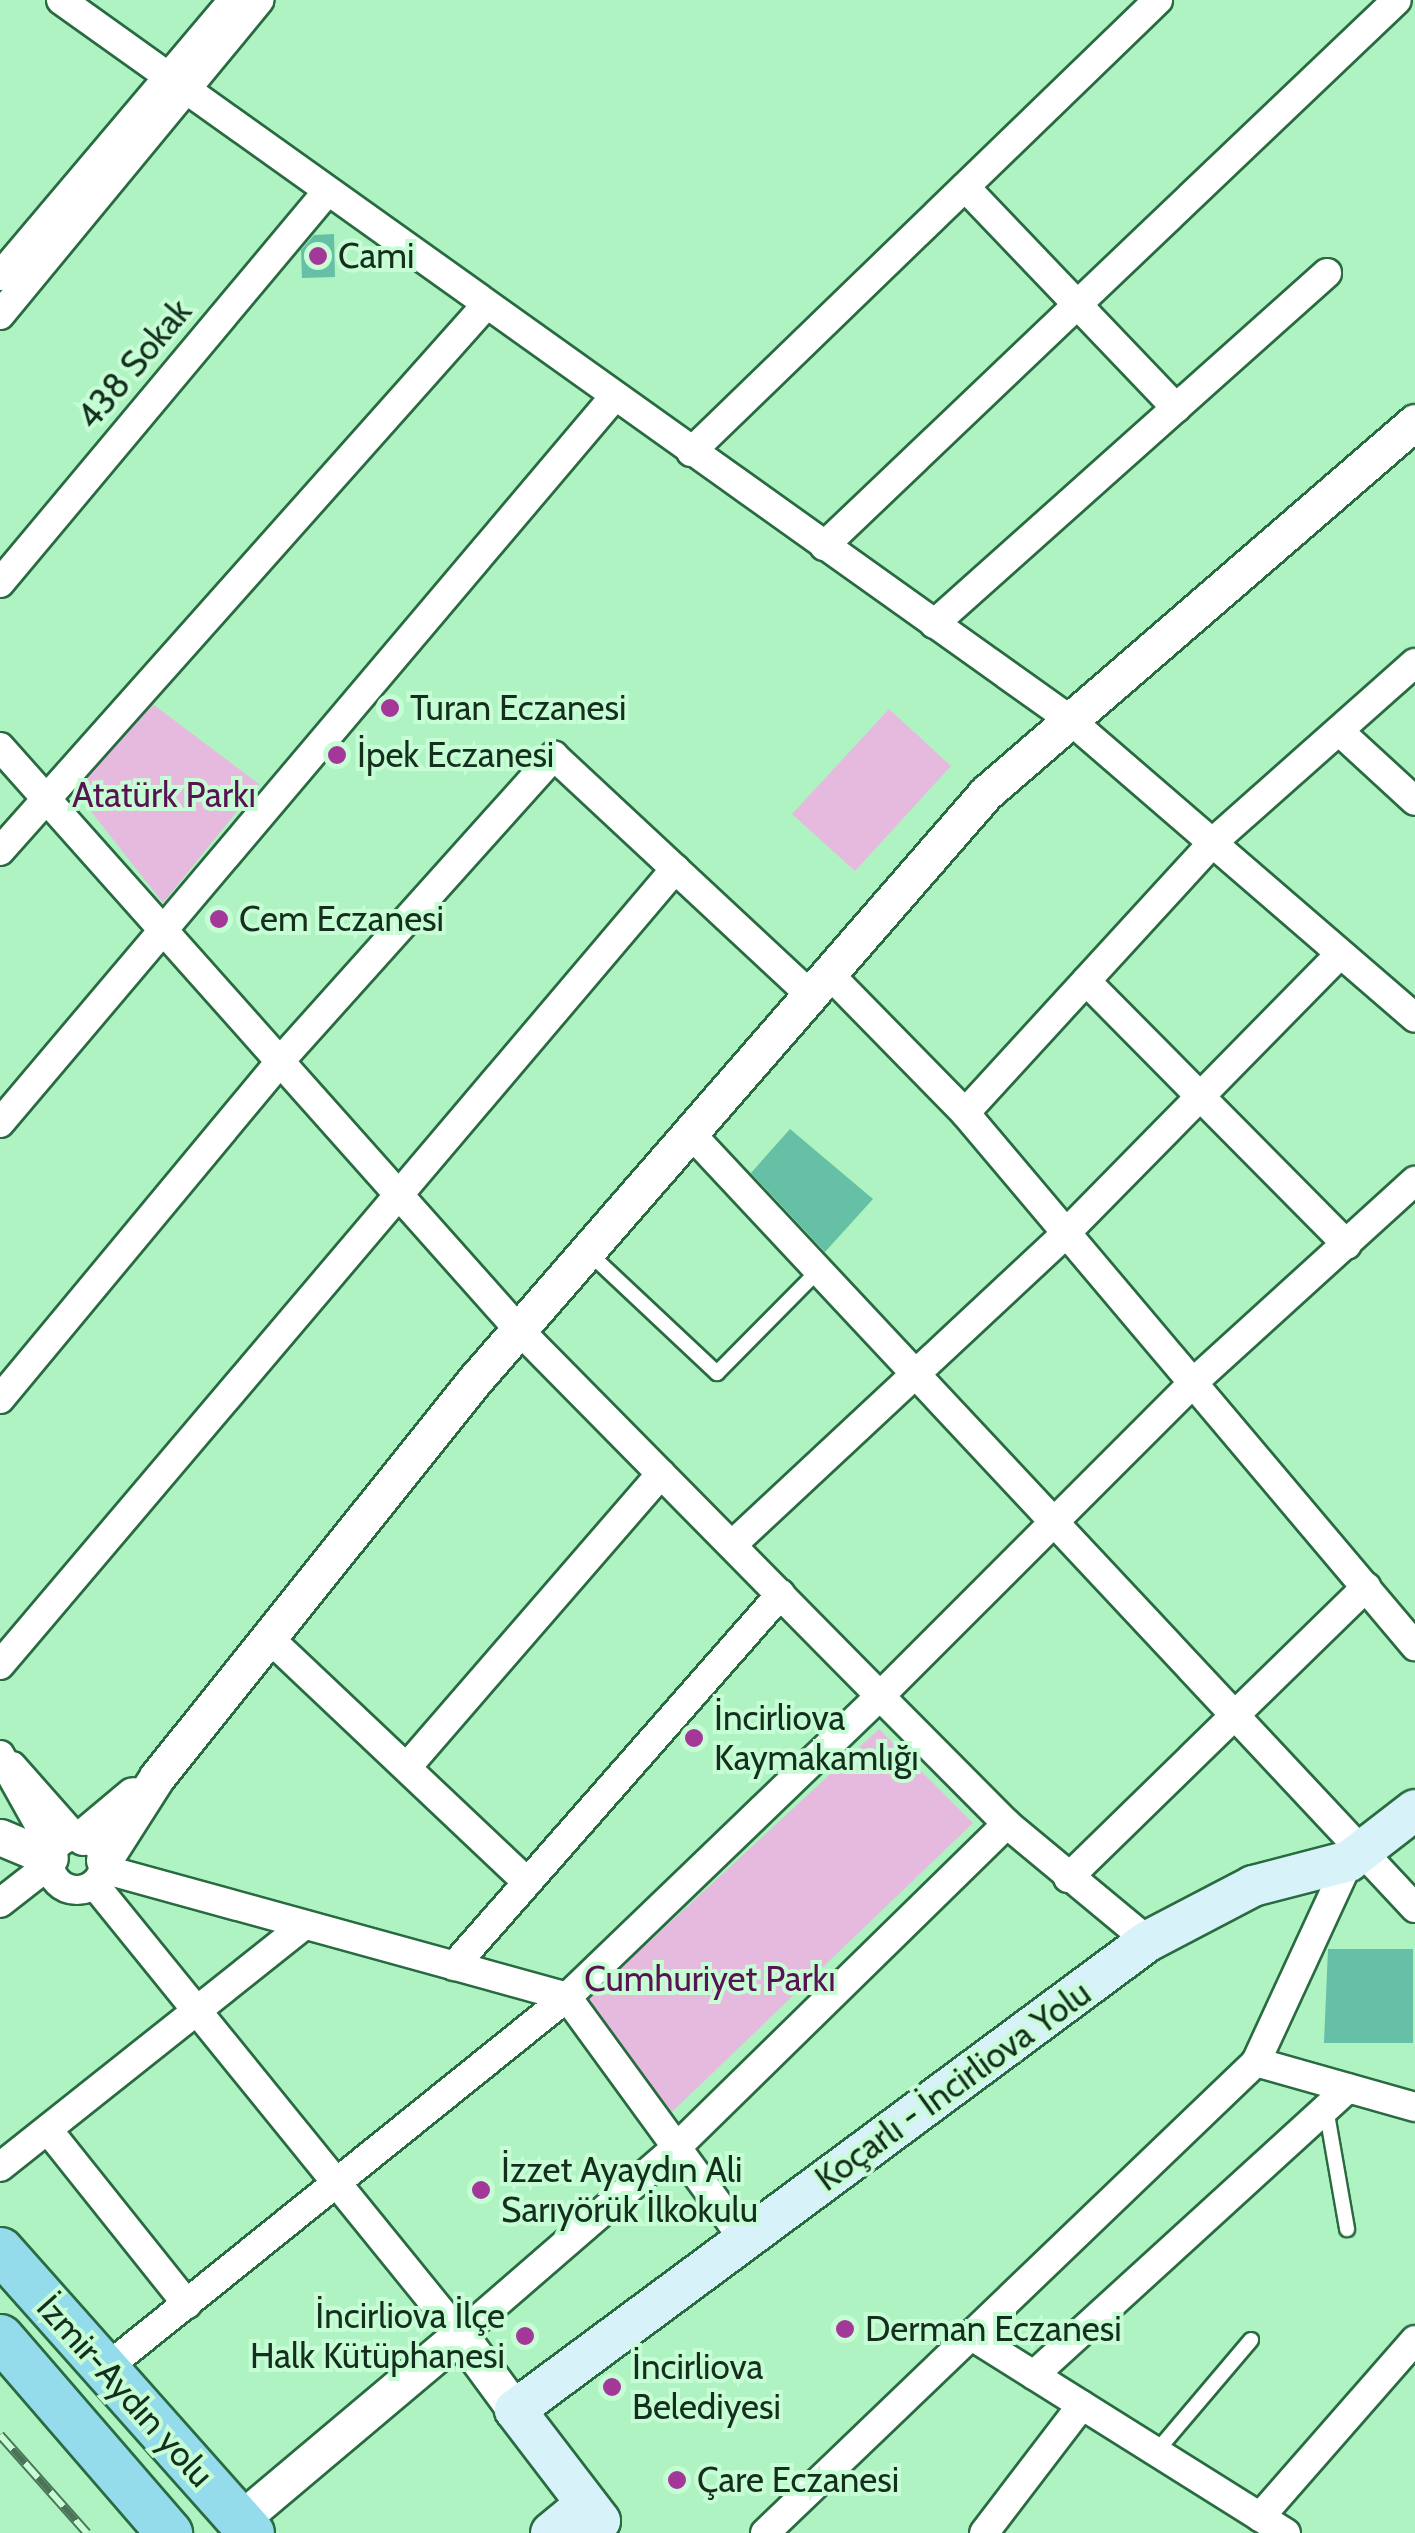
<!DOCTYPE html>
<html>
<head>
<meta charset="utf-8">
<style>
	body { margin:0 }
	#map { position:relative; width:1415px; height:2533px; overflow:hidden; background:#aff3c2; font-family:Cabin,sans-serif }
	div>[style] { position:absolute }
	.green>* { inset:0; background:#e6bade }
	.building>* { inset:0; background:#65c0a6 }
	.roads { filter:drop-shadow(2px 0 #296b41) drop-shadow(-2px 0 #296b41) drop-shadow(0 2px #296b41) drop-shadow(0 -2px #296b41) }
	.service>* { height:14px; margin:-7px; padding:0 7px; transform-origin:7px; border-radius:7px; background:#fff }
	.minor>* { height:28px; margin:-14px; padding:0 14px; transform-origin:14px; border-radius:14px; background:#fff }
	.minor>.ring { margin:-14px; padding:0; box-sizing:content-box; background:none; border:28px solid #fff; border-radius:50% }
	.tertiary>* { height:35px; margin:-17.5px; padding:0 17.5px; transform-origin:17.5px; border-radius:17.5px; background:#fff }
	.secondary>* { height:40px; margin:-20px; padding:0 20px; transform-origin:20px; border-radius:20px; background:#d7f2f8 }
	.trunk>* { height:45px; margin:-22.5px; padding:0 22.5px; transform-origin:22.5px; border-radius:22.5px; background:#94dceb }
	.rail>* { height:10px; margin-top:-5px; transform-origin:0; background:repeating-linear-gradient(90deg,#c7fdd5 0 19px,#4b7558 0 38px); box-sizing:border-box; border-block:2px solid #4b7558 }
	.dots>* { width:28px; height:28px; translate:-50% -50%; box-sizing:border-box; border:5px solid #c7fdd5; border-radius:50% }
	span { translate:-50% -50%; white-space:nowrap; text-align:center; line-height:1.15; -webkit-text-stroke:8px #c7fdd5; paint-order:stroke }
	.poi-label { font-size:35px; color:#142f1d }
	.left { translate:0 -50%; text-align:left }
	.right { translate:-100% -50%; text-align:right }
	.street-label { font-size:35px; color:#142f1d }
	.park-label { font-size:35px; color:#591352 }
</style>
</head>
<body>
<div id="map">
	<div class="green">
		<i style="clip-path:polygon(142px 696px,259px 784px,163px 903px,64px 777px)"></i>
		<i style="clip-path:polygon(889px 709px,951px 766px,855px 871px,792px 814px)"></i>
		<i style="clip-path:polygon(879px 1729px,973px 1823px,672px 2112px,584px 2002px)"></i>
	</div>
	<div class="building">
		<i style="clip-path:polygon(334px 234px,335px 277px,302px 278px,301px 250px,314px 235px)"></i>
		<i style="clip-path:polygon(790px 1129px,873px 1199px,825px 1252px,751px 1173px)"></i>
		<i style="clip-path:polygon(1328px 1949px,1413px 1949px,1413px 2043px,1324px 2043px)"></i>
	</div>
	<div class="roads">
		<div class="service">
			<i style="left:588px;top:1252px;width:177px;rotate:43.2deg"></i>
			<i style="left:717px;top:1373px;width:145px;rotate:-45.3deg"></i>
			<i style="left:1327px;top:2114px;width:117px;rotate:80.1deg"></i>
			<i style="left:1156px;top:2452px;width:147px;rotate:-49.7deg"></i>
		</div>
		<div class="minor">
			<i style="left:61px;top:0;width:1238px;rotate:35.5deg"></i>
			<i style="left:1069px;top:719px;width:457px;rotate:40.8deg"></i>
			<i style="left:965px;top:187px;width:306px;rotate:46.3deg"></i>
			<i style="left:0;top:276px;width:361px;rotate:-49.8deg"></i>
			<i style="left:0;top:315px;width:408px;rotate:-50.5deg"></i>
			<i style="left:691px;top:452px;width:650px;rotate:-44.06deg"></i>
			<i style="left:824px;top:546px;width:791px;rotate:-43.62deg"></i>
			<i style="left:0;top:583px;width:508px;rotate:-50.11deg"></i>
			<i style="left:934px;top:624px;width:527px;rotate:-41.77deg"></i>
			<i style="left:1339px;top:731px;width:103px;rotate:42.6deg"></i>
			<i style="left:0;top:747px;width:781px;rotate:48.32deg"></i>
			<i style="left:519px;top:1330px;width:514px;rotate:45.39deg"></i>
			<i style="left:880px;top:1696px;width:434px;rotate:136.1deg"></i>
			<i style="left:567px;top:1997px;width:593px;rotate:141.16deg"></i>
			<i style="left:0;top:851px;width:730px;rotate:-48.33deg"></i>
			<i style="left:830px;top:975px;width:193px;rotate:45.6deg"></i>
			<i style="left:965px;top:1113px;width:698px;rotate:49.83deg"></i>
			<i style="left:1086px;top:981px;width:371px;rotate:45.3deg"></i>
			<i style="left:965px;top:1113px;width:366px;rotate:-47.5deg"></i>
			<i style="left:1212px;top:843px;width:271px;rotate:-41.6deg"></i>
			<i style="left:0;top:1123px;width:951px;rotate:-49.78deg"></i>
			<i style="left:691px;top:1134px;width:1060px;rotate:46.91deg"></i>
			<i style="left:0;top:1399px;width:440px;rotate:-50.3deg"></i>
			<i style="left:281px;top:1060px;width:409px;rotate:-48.1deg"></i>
			<i style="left:554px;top:756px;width:352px;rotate:43deg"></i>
			<i style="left:732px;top:1545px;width:453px;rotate:-43deg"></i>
			<i style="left:1063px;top:1236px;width:395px;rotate:-45.5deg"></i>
			<i style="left:270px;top:1639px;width:351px;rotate:43.4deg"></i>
			<i style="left:0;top:1665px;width:1044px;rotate:-49.7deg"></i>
			<i style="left:0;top:1755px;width:109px;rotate:60.8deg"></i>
			<i style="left:12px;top:1766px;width:94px;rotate:48.5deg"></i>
			<i style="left:407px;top:1767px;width:388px;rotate:-49.1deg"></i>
			<i class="ring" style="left:50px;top:1836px;width:26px;height:26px"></i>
			<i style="left:103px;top:1869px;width:481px;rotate:15.4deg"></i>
			<i style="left:567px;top:1997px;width:302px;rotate:53.9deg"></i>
			<i style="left:1068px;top:1878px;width:417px;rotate:-44.3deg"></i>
			<i style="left:94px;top:1884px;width:581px;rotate:50.94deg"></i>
			<i style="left:460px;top:2335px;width:290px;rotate:-40.9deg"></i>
			<i style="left:679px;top:2145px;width:459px;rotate:-44.4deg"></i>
			<i style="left:0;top:1903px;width:63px;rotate:-38deg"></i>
			<i style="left:1148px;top:1941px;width:183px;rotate:-140.3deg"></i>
			<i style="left:1007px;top:1824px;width:180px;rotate:-134.8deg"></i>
			<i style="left:880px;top:1696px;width:447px;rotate:-45deg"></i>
			<i style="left:1196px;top:1380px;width:296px;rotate:-42.3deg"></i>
			<i style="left:454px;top:1966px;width:495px;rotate:-48.7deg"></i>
			<i style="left:1256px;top:2062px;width:165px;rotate:15.8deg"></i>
			<i style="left:48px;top:2130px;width:223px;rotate:51.4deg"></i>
			<i style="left:0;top:2167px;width:389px;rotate:-38.5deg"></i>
			<i style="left:970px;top:2335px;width:373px;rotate:32.1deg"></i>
			<i style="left:1034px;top:2375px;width:425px;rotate:-42.4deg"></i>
			<i style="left:1260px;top:2517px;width:235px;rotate:-48.8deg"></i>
			<i style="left:765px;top:2533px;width:680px;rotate:-43.81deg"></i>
			<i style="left:1256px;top:2062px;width:221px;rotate:-65.2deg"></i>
			<i style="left:984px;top:2533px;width:161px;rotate:-52.6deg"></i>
		</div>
		<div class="tertiary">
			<i style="left:0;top:1837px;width:54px;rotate:22.8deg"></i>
			<i style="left:83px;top:1837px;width:65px;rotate:-40deg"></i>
			<i style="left:104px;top:1860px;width:98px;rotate:-57.4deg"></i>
			<i style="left:157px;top:1777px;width:509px;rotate:-51.31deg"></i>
			<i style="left:475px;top:1380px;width:778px;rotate:-48.96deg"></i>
			<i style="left:986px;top:793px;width:567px;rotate:-40.85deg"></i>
			<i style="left:240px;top:2520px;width:287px;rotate:-40.1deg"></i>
			<i style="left:460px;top:2335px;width:93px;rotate:53.7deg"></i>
		</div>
		<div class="secondary">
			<i style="left:551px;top:2533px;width:45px;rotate:-39.6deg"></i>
			<i style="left:585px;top:2533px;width:19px;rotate:-39deg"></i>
			<i style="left:600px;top:2521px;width:140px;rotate:-127.4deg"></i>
			<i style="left:515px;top:2410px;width:788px;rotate:-36.54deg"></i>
			<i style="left:1148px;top:1941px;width:119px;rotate:-27.6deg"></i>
			<i style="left:1253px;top:1886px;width:99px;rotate:-14.6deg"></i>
			<i style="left:1349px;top:1861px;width:83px;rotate:-37.7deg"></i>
		</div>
		<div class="trunk">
			<i style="left:0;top:2250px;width:378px;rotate:48.4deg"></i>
			<i style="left:0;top:2337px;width:259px;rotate:49.2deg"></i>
		</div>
	</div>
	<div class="rail">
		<i style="left:0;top:2435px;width:131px;rotate:48.4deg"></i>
	</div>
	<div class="dots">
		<i style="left:318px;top:256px;background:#a43898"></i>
		<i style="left:390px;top:708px;background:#a43898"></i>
		<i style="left:337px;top:755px;background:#a43898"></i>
		<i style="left:219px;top:919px;background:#a43898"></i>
		<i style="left:694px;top:1738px;background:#a43898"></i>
		<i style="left:481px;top:2190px;background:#a43898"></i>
		<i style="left:845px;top:2329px;background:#a43898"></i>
		<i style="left:525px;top:2336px;background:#a43898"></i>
		<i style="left:612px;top:2387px;background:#a43898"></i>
		<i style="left:677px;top:2480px;background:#a43898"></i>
	</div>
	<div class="poi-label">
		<span class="left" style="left:338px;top:256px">Cami</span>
		<span class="left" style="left:410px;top:708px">Turan Eczanesi</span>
		<span class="left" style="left:357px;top:755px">İpek Eczanesi</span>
		<span class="left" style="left:239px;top:919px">Cem Eczanesi</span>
		<span class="left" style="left:714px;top:1738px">İncirliova<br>Kaymakamlığı</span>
		<span class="left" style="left:501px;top:2190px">İzzet Ayaydın Ali<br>Sarıyörük İlkokulu</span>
		<span class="right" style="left:505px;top:2336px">İncirliova İlçe<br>Halk Kütüphanesi</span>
		<span class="left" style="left:865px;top:2329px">Derman Eczanesi</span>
		<span class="left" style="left:632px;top:2387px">İncirliova<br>Belediyesi</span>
		<span class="left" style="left:697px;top:2480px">Çare Eczanesi</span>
	</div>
	<div class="street-label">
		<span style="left:134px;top:364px;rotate:-50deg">438 Sokak</span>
		<span style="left:953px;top:2086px;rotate:-36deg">Koçarlı - İncirliova Yolu</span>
		<span style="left:125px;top:2391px;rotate:48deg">İzmir-Aydın yolu</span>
	</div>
	<div class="park-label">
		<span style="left:164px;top:795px">Atatürk Parkı</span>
		<span style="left:710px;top:1979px">Cumhuriyet Parkı</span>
	</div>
</div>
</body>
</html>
